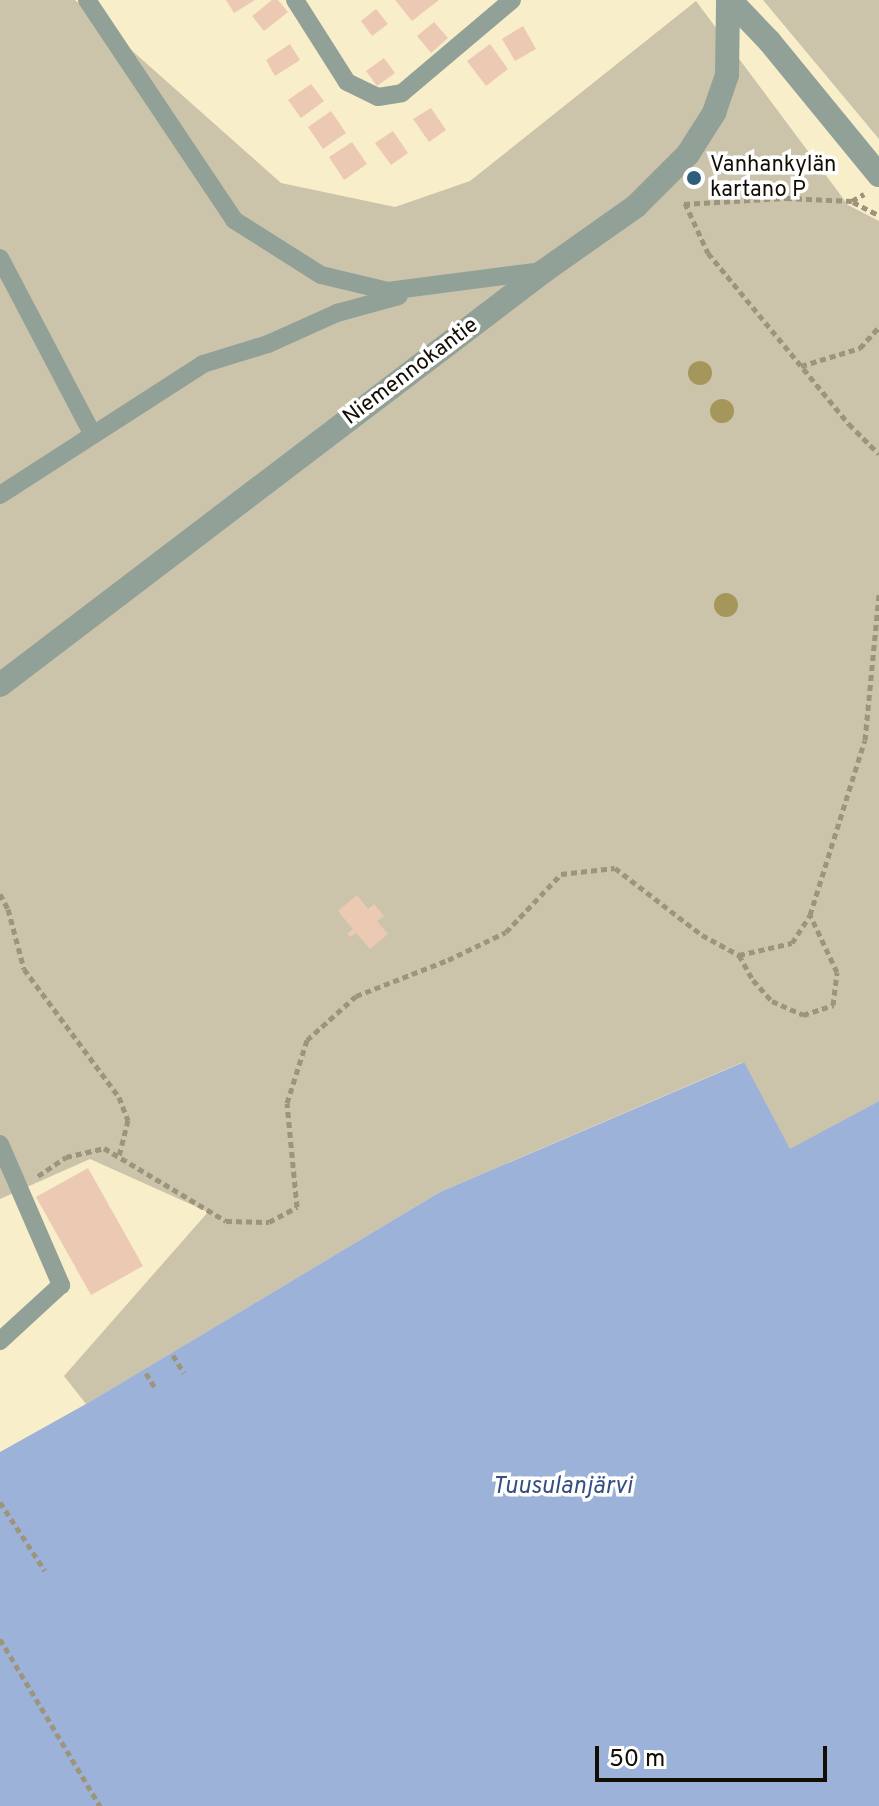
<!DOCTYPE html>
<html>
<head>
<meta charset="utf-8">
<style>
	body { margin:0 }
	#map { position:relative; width:879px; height:1806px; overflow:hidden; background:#f9eeca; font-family:Overpass,sans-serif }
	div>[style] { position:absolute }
	.green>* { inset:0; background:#ccc4aa }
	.water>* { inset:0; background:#9db2d9 }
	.building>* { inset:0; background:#ecc9b3 }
	.path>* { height:5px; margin-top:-2.5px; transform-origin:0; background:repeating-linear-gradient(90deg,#9d957b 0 6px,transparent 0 10px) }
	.lane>* { height:18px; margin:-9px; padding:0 9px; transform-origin:9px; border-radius:9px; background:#92a197 }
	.street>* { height:24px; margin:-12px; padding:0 12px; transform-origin:12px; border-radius:12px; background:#92a197 }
	.trees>* { width:24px; height:24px; margin:-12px; border-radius:50%; background:#a5975b }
	.dots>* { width:22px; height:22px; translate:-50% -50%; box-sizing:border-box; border:4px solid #fff; border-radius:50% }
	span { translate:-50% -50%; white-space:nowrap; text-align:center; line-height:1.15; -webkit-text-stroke:7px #fff; paint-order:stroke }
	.poi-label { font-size:22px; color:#120e03 }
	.left { translate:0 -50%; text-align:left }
	.street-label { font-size:22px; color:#120e03 }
	.water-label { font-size:24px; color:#354f82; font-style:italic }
	.scale { position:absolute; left:595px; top:1746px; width:232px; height:36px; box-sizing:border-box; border:4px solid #120e03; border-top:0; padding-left:10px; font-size:24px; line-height:28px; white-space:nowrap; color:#120e03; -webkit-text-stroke:6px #fff; paint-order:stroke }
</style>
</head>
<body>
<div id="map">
	<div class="green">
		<i style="clip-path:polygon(0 0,75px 0,281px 183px,395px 207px,470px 181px,696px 1px,848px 205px,879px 221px,879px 1101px,790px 1150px,743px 1062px,440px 1192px,86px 1404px,64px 1376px,208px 1212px,90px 1159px,0 1199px)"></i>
		<i style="clip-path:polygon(763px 0,879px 0,879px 139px)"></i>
	</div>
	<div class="water">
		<i style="clip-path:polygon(744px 1062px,790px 1149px,879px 1101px,879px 1806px,0 1806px,0 1452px,86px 1404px,440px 1192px)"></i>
	</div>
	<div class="building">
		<i style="clip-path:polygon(226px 0,255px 0,234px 13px)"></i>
		<i style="clip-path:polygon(272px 0,278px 0,288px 12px,264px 31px,252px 16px)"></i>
		<i style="clip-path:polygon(395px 0,439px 0,412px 21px)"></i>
		<i style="clip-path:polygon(376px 9px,388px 24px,372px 36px,361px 21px)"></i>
		<i style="clip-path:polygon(434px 22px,448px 38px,431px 53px,417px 36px)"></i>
		<i style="clip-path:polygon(523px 26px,536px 49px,515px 61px,502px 39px)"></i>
		<i style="clip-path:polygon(290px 44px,300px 60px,275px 76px,266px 60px)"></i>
		<i style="clip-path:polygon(490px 44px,508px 69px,486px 86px,467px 61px)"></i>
		<i style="clip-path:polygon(384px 58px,395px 73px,377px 86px,366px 71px)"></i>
		<i style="clip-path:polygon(311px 84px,324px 101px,301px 118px,288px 100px)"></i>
		<i style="clip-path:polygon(431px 108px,446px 130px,429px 142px,413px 119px)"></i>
		<i style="clip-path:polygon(331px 111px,346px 133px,323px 149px,308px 127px)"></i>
		<i style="clip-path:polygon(393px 131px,408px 153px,391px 165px,375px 143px)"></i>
		<i style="clip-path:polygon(352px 142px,367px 164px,344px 180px,329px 157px)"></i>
		<i style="clip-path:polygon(357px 895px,368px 909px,374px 904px,384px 916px,377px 921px,388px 934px,370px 949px,356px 933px,350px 937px,347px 934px,353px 929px,338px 911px)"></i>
		<i style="clip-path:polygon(88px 1168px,143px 1266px,91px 1295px,36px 1197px)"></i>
	</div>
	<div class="path">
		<i style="left:853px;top:202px;width:29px;rotate:27deg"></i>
		<i style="left:685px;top:203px;width:55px;rotate:65.3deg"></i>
		<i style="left:708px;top:253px;width:222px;rotate:50.5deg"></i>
		<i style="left:849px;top:424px;width:42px;rotate:45deg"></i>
		<i style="left:684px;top:204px;width:102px;rotate:-3.4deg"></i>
		<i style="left:786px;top:198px;width:66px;rotate:2.6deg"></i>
		<i style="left:852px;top:201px;width:14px;rotate:-30deg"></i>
		<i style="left:801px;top:366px;width:62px;rotate:-17deg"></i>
		<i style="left:860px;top:348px;width:28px;rotate:-48deg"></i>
		<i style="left:0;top:894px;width:17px;rotate:62deg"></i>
		<i style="left:8px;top:909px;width:62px;rotate:75.1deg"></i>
		<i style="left:24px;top:969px;width:159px;rotate:53.4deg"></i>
		<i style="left:119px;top:1097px;width:25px;rotate:69deg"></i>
		<i style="left:128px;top:1120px;width:38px;rotate:104deg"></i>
		<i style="left:739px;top:955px;width:29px;rotate:61deg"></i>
		<i style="left:753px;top:980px;width:28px;rotate:48deg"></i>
		<i style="left:772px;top:1001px;width:34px;rotate:24deg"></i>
		<i style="left:803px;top:1015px;width:32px;rotate:-18deg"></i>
		<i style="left:833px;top:1005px;width:33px;rotate:-83deg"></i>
		<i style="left:837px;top:972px;width:63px;rotate:-115.3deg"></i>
		<i style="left:38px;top:1176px;width:34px;rotate:-34deg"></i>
		<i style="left:66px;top:1157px;width:39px;rotate:-13deg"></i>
		<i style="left:104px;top:1148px;width:142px;rotate:30.9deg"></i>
		<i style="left:226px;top:1221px;width:43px;rotate:1.3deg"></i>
		<i style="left:269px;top:1222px;width:32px;rotate:-28deg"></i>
		<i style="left:297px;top:1207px;width:104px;rotate:-95.5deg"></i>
		<i style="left:287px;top:1103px;width:66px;rotate:-72.4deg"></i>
		<i style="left:307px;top:1040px;width:66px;rotate:-41.9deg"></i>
		<i style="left:356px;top:996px;width:99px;rotate:-21.4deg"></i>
		<i style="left:448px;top:960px;width:64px;rotate:-25.8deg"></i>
		<i style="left:506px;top:932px;width:80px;rotate:-46.5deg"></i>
		<i style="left:561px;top:874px;width:54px;rotate:-6.3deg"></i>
		<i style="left:615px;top:868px;width:110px;rotate:37.6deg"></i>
		<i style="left:702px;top:935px;width:42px;rotate:28.4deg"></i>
		<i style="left:739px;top:955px;width:54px;rotate:-12.8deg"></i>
		<i style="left:792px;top:943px;width:33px;rotate:-57deg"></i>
		<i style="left:810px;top:915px;width:183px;rotate:-72.6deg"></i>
		<i style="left:865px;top:740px;width:147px;rotate:-84.5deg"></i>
		<i style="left:173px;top:1355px;width:21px;rotate:59deg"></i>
		<i style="left:146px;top:1373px;width:17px;rotate:59deg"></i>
		<i style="left:0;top:1502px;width:82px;rotate:56.9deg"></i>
		<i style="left:0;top:1639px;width:195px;rotate:59.1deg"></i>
	</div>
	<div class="lane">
		<i style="left:87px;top:0;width:265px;rotate:56.2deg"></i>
		<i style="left:234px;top:220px;width:103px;rotate:32.3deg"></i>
		<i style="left:321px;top:275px;width:69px;rotate:13.4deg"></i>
		<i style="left:388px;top:291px;width:154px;rotate:-7.4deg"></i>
		<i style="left:295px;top:0;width:97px;rotate:57.6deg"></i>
		<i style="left:347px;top:82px;width:34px;rotate:26deg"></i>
		<i style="left:378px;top:97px;width:24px;rotate:-9deg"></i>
		<i style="left:402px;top:93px;width:144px;rotate:-40.2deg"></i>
		<i style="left:0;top:258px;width:198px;rotate:62.3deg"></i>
		<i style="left:0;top:495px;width:242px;rotate:-32.8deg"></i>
		<i style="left:203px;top:364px;width:68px;rotate:-17.1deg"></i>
		<i style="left:268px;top:344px;width:76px;rotate:-24.2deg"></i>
		<i style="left:337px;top:313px;width:64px;rotate:-15.3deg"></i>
		<i style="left:0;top:1144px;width:154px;rotate:66.6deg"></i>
		<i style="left:61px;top:1285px;width:83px;rotate:137.4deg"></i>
	</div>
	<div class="street">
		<i style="left:730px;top:0;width:58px;rotate:46.4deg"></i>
		<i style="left:770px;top:42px;width:172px;rotate:50.7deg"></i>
		<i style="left:0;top:685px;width:684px;rotate:-37.27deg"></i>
		<i style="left:544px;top:271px;width:113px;rotate:-35.2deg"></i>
		<i style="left:636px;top:206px;width:74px;rotate:-45deg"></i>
		<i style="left:688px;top:154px;width:49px;rotate:-57.6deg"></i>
		<i style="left:714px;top:113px;width:40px;rotate:-71.1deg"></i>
		<i style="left:727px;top:75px;width:75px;rotate:-89.2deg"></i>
	</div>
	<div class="trees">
		<i style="left:700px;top:373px"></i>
		<i style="left:722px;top:411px"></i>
		<i style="left:726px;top:605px"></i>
	</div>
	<div class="dots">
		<i style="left:694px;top:178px;background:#2f5e7d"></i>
	</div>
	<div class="poi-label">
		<span class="left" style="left:710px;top:178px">Vanhankylän<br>kartano P</span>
	</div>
	<div class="street-label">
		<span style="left:411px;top:372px;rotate:-37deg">Niemennokantie</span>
	</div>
	<div class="water-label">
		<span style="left:562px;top:1488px">Tuusulanjärvi</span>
	</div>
	<div class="scale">50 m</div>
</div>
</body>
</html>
